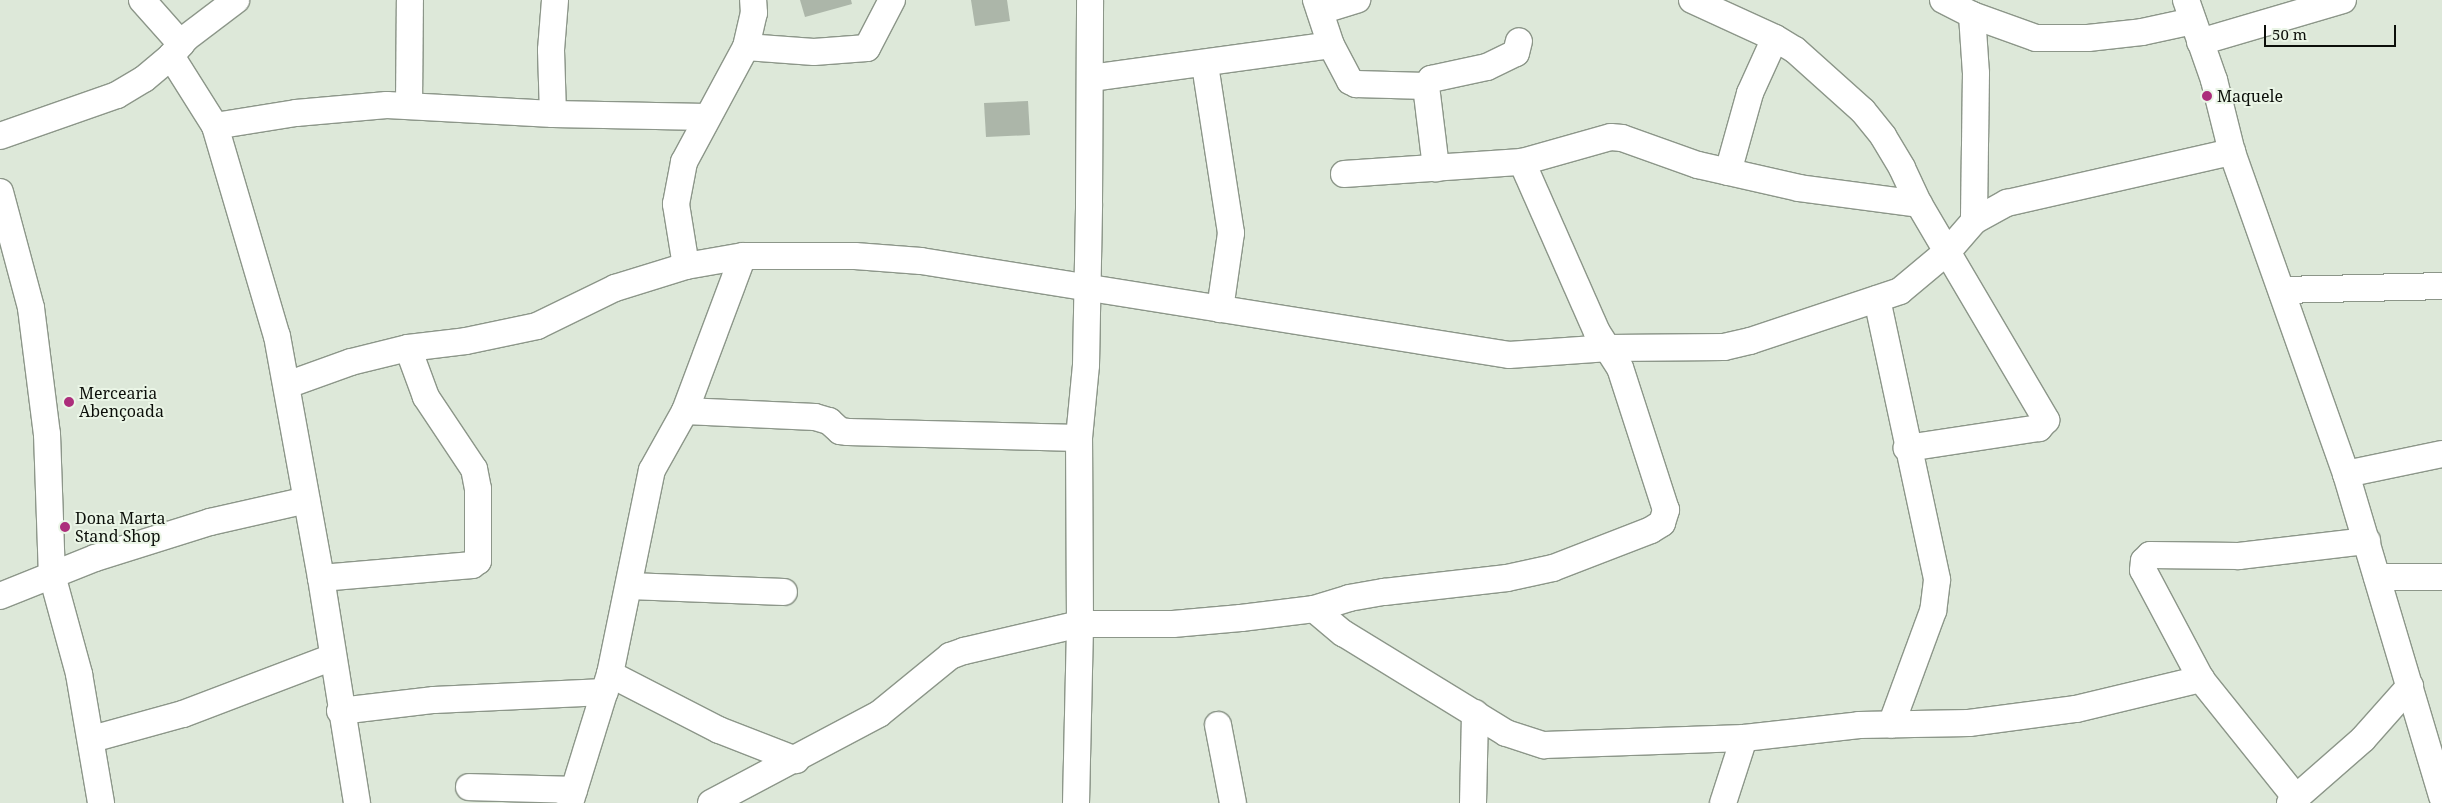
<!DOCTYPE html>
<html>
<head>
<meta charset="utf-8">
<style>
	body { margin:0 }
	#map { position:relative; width:2442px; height:803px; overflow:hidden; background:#dde8d9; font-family:"Noto Serif",serif }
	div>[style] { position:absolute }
	.building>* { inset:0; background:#acb6a9 }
	.roads { filter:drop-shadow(1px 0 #8c9689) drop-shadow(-1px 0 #8c9689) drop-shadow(0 1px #8c9689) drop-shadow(0 -1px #8c9689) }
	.minor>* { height:26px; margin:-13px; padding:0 13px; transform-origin:13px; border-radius:13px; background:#fff }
	.dots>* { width:14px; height:14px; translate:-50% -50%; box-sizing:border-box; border:2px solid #eaf5e6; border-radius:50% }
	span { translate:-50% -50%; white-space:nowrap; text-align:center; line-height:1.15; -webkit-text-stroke:4px #eaf5e6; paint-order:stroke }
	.poi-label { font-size:16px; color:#0c0f0a }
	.left { translate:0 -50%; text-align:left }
	.scale { position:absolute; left:2264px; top:25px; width:132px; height:22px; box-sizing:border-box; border:2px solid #0c0f0a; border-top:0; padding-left:6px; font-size:15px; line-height:18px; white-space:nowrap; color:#0c0f0a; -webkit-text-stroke:4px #eaf5e6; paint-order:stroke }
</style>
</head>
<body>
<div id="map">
	<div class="building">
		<i style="clip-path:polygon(800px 0,851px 0,852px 4px,805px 17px)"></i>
		<i style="clip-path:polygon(971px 0,1007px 0,1010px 21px,975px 26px)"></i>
		<i style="clip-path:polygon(1028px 101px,1030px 135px,986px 137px,984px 103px)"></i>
	</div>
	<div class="roads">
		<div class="minor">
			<i style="left:142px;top:0;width:59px;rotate:48.4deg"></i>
			<i style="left:1316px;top:0;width:47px;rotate:71.6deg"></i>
			<i style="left:1331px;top:45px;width:41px;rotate:62.2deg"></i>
			<i style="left:1350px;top:81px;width:7px;rotate:27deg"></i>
			<i style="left:1356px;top:84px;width:70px;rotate:1.6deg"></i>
			<i style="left:1692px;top:0;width:91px;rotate:24.6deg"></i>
			<i style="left:1775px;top:38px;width:23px;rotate:31deg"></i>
			<i style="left:1795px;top:50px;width:91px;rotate:41.9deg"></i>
			<i style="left:1863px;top:111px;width:32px;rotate:51deg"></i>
			<i style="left:1883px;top:136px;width:37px;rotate:59deg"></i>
			<i style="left:1902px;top:168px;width:40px;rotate:65deg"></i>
			<i style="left:1919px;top:204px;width:251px;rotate:59.5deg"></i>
			<i style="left:2046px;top:420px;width:11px;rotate:131deg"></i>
			<i style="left:2039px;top:428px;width:134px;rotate:171.4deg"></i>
			<i style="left:1943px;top:0;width:33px;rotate:27deg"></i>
			<i style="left:1972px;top:15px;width:68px;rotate:19.8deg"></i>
			<i style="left:2036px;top:38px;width:52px"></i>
			<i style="left:2088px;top:38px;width:54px;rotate:-6.3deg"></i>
			<i style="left:2142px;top:32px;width:52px;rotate:-12.2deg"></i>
			<i style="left:2186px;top:0;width:85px;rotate:70.7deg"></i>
			<i style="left:2214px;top:80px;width:74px;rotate:76deg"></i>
			<i style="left:2232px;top:152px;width:342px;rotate:70.5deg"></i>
			<i style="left:2346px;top:474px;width:337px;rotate:73.4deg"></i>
			<i style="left:1320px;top:11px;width:39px;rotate:-17deg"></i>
			<i style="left:1972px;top:15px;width:58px;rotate:86.1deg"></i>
			<i style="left:1976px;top:73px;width:148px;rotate:90.8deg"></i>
			<i style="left:2200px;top:42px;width:149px;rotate:-16.4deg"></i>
			<i style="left:746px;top:47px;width:68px;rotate:4.2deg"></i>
			<i style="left:814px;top:52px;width:53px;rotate:-4.3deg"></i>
			<i style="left:867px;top:48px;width:54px;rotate:-62.5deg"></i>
			<i style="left:171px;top:56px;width:83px;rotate:57.8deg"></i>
			<i style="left:215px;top:126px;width:219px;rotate:73.6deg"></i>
			<i style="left:277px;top:336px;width:246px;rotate:79.7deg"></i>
			<i style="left:321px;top:578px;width:228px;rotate:80.9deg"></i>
			<i style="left:1205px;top:65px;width:170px;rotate:81.2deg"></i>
			<i style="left:1231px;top:233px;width:77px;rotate:98.2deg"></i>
			<i style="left:1091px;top:78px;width:242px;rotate:-7.8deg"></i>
			<i style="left:1426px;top:86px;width:9px;rotate:-54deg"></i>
			<i style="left:1431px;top:79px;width:57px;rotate:-12.1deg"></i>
			<i style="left:1487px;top:67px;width:32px;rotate:-26deg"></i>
			<i style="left:1516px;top:53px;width:12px;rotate:-76deg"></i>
			<i style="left:1426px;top:86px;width:83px;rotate:83deg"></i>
			<i style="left:409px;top:106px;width:106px;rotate:-89.5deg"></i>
			<i style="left:553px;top:114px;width:64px;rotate:-91.8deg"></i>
			<i style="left:551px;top:50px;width:50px;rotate:-85.4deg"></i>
			<i style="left:215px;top:126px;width:82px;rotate:-9.1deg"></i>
			<i style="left:296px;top:113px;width:91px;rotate:-5deg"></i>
			<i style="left:387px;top:105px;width:166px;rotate:3.1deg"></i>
			<i style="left:553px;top:114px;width:154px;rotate:1.1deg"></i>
			<i style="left:0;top:136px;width:124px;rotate:-19.3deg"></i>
			<i style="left:117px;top:95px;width:31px;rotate:-31deg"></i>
			<i style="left:144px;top:79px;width:35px;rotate:-40deg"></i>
			<i style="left:171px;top:56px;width:23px;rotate:-50deg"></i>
			<i style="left:186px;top:38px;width:63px;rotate:-37.2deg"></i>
			<i style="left:1728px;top:172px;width:82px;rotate:-74.4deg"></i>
			<i style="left:1750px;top:93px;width:60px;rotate:-65.6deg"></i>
			<i style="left:1344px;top:174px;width:178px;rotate:-3.9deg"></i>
			<i style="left:1522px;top:162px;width:92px;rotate:-15.7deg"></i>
			<i style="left:1611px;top:137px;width:11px;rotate:5deg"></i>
			<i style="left:1622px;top:138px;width:81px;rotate:19.6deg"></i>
			<i style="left:1698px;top:165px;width:104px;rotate:12.8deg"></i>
			<i style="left:1799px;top:188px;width:121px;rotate:7.6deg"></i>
			<i style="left:0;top:192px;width:120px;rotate:75deg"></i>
			<i style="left:31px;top:308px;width:127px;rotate:82.8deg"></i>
			<i style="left:47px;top:434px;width:141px;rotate:88deg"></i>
			<i style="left:52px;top:575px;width:103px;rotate:74.7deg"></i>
			<i style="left:79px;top:674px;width:131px;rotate:80.3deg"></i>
			<i style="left:686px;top:266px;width:63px;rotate:-99.2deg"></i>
			<i style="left:676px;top:204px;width:43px;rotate:-79.2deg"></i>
			<i style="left:684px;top:162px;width:131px;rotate:-61.7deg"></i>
			<i style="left:746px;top:47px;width:35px;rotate:-77deg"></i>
			<i style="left:754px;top:13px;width:13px;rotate:-94deg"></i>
			<i style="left:2282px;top:290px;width:160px;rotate:-1.4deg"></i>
			<i style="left:1877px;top:299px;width:287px;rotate:77.9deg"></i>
			<i style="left:1937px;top:580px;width:31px;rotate:97deg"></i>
			<i style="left:1933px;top:611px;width:121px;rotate:110.2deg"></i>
			<i style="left:287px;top:385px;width:68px;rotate:-19.8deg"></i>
			<i style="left:351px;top:362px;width:59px;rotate:-13.8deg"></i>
			<i style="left:408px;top:348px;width:58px;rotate:-6.9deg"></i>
			<i style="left:466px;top:341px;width:73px;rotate:-11.9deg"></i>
			<i style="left:537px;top:326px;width:87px;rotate:-26deg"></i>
			<i style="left:615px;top:288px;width:74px;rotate:-17.2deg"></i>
			<i style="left:686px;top:266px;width:58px;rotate:-10deg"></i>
			<i style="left:743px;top:256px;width:112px"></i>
			<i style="left:855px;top:256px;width:66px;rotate:4.3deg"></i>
			<i style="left:921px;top:261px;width:595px;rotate:9.08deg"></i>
			<i style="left:1509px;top:355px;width:100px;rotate:-4deg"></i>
			<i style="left:1609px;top:348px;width:115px;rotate:-0.5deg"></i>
			<i style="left:1724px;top:347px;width:27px;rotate:-13deg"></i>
			<i style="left:1750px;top:341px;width:158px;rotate:-18.4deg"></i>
			<i style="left:1900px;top:291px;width:64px;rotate:-39.9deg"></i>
			<i style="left:1949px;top:250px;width:38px;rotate:-49deg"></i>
			<i style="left:1974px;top:221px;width:38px;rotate:-29deg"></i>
			<i style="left:2007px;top:203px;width:231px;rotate:-12.8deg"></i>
			<i style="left:685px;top:411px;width:130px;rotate:2.6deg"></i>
			<i style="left:815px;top:417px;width:15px;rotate:16deg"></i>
			<i style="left:829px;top:421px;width:15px;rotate:42deg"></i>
			<i style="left:840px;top:431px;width:8px;rotate:7deg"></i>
			<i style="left:848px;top:432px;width:231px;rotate:1.5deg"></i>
			<i style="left:2346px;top:474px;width:98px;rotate:-11.8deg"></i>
			<i style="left:2377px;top:577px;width:65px"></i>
			<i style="left:321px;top:578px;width:152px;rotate:-4.9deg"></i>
			<i style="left:472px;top:565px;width:7px;rotate:-34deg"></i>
			<i style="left:478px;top:561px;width:72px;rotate:-90deg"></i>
			<i style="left:478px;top:489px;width:20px;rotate:-101deg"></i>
			<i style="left:474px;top:469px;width:87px;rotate:-123.7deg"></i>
			<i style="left:426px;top:397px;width:52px;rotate:-110.2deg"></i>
			<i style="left:629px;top:586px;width:155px;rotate:2.2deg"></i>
			<i style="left:0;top:596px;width:102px;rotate:-21.8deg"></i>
			<i style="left:95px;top:558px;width:121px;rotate:-17.4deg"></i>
			<i style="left:210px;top:522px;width:99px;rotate:-12.8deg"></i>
			<i style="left:1314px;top:609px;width:38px;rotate:40deg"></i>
			<i style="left:1343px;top:633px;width:191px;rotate:31.5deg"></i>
			<i style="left:1506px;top:733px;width:40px;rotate:18deg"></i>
			<i style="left:1544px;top:745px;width:200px;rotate:-2deg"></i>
			<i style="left:1744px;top:738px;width:116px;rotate:-6.4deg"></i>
			<i style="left:1859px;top:725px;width:110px;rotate:-1deg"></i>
			<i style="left:1969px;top:723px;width:108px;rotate:-7.5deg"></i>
			<i style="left:2076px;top:709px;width:129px;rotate:-13.5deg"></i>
			<i style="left:610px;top:674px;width:123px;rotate:27.2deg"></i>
			<i style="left:719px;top:730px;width:83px;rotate:21.3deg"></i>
			<i style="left:340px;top:711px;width:95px;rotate:-6.7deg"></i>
			<i style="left:434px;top:700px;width:171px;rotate:-2.7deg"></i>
			<i style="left:1218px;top:725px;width:79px;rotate:79.1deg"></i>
			<i style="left:92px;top:739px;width:94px;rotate:-15.4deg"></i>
			<i style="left:183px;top:714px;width:160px;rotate:-20.8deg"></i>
			<i style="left:469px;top:787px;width:105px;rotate:1.6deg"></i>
			<i style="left:2297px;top:799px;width:154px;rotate:-128.7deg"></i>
			<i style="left:2201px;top:679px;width:123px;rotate:-118deg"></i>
			<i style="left:2143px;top:570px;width:9px;rotate:-84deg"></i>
			<i style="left:2144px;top:561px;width:8px;rotate:-45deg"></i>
			<i style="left:2150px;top:555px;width:89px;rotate:0.6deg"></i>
			<i style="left:2239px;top:556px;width:129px;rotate:-6.7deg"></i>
			<i style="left:570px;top:803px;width:135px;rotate:-72.8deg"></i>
			<i style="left:610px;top:674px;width:208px;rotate:-78.4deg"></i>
			<i style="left:652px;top:470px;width:68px;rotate:-60.8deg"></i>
			<i style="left:685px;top:411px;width:165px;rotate:-69.5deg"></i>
			<i style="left:711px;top:803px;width:190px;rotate:-27.9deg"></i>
			<i style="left:879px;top:714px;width:92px;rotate:-39.2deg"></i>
			<i style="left:950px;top:656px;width:15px;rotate:-20deg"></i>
			<i style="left:964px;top:651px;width:119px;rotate:-13.1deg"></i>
			<i style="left:1080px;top:624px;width:93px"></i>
			<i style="left:1173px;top:624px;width:68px;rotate:-5deg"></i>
			<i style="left:1241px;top:618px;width:74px;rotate:-7deg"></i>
			<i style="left:1314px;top:609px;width:37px;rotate:-17deg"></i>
			<i style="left:1349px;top:598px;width:36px;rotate:-10deg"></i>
			<i style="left:1384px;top:592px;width:124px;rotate:-6.5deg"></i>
			<i style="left:1507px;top:578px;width:47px;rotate:-12.3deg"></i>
			<i style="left:1553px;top:568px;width:105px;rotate:-21.2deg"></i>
			<i style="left:1651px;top:530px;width:13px;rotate:-32deg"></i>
			<i style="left:1662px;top:523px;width:14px;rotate:-73deg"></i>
			<i style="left:1666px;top:510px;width:149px;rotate:-107.9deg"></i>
			<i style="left:1620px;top:368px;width:43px;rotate:-122.6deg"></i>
			<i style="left:1597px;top:332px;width:186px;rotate:-113.8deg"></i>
			<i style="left:1076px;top:803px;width:179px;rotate:-88.7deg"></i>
			<i style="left:1080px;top:624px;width:186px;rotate:-90.3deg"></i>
			<i style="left:1079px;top:438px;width:73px;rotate:-84.5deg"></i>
			<i style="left:1086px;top:365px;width:161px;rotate:-88.9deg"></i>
			<i style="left:1089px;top:204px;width:204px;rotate:-89.7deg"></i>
			<i style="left:1473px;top:803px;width:90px;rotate:-88.7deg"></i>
			<i style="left:1723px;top:803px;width:68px;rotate:-72.1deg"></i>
			<i style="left:2290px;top:803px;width:97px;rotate:-41.2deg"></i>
			<i style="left:2363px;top:739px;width:71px;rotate:-48.4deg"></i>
		</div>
	</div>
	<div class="dots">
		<i style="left:2207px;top:96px;background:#ac2d7b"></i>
		<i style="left:69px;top:402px;background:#ac2d7b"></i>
		<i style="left:65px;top:527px;background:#ac2d7b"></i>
	</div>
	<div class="poi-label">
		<span class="left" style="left:2217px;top:96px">Maquele</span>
		<span class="left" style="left:79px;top:402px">Mercearia<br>Abençoada</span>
		<span class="left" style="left:75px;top:527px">Dona Marta<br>Stand Shop</span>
	</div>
	<div class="scale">50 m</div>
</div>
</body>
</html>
